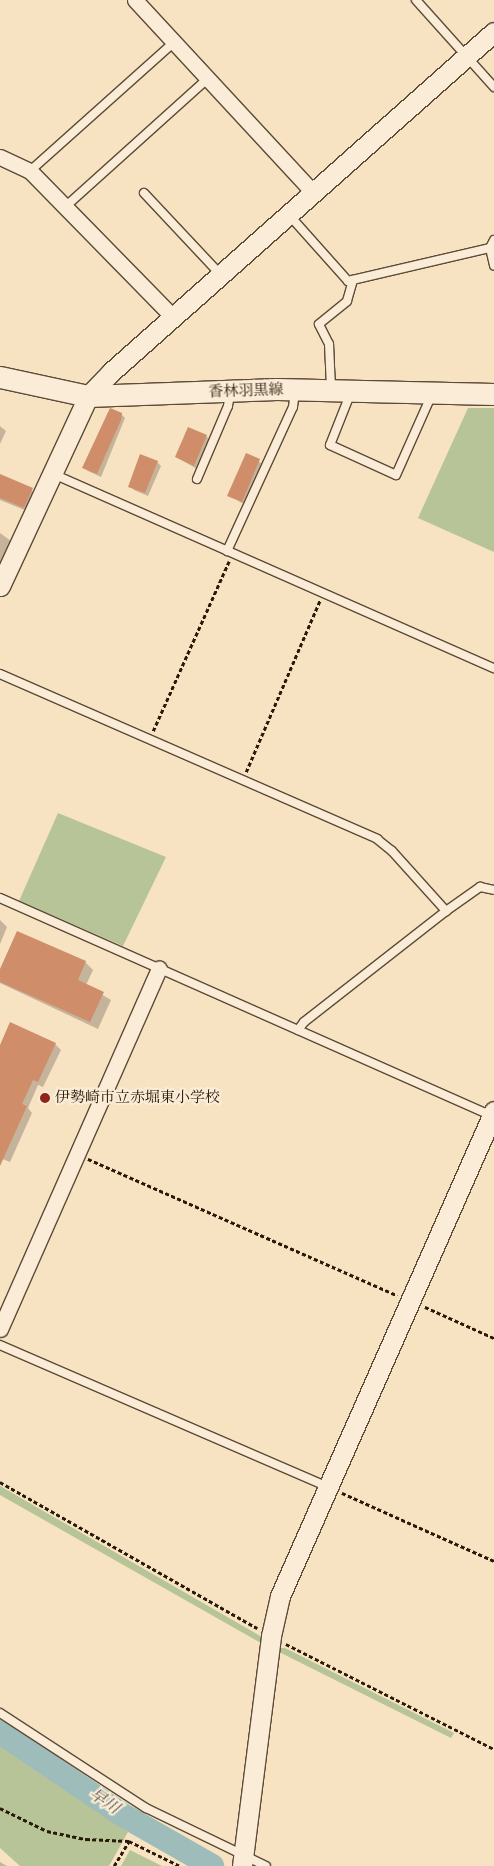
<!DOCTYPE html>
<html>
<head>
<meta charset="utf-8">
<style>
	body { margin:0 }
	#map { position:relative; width:494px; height:1866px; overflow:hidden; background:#f7e2c2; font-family:"IM FELL English","Noto Serif JP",serif }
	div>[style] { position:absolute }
	.green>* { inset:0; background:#b7c498 }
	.shadow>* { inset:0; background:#0003 }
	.river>* { height:24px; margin:-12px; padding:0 12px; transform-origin:12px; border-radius:12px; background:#9ebcba }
	.building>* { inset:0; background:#cf8d6a }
	.path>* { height:2.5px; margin-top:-1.25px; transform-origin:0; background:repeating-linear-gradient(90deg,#281908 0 4px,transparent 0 6.5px) }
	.roads { filter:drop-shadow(1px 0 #5c4b36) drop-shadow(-1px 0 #5c4b36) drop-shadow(0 1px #5c4b36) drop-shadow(0 -1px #5c4b36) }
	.service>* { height:8px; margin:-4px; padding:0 4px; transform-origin:4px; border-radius:4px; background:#faecd7 }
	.minor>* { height:15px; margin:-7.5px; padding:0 7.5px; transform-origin:7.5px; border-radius:7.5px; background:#faecd7 }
	.tertiary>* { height:19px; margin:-9.5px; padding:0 9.5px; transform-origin:9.5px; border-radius:9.5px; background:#faecd7 }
	.secondary>* { height:21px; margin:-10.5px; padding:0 10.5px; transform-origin:10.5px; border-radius:10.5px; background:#faecd7 }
	.dots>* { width:14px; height:14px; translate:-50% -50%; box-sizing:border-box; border:2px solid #faecd7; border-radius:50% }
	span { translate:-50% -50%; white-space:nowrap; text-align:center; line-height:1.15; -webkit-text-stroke:4.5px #faecd7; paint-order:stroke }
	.street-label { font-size:15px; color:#281908 }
	.poi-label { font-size:15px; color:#281908 }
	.left { translate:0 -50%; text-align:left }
	.water-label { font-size:16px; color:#515246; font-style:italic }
</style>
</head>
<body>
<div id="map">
	<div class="green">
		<i style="clip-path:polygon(468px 408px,494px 408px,494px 552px,418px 518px)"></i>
		<i style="clip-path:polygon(58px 813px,166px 857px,123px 946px,19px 901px)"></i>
		<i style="clip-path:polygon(0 1486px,262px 1637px,261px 1643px,0 1495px)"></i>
		<i style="clip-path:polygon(279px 1648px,285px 1648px,454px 1733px,451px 1738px,277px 1651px)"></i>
		<i style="clip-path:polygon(0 1745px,128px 1832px,109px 1866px,20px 1866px,0 1848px)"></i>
		<i style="clip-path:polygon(130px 1850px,162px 1866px,121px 1866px)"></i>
	</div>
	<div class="shadow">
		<i style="clip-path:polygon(121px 414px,125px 418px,101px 477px,88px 471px,84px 468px)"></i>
		<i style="clip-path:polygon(0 426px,6px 431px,0 444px)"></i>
		<i style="clip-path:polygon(206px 436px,210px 440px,197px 469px,176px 457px)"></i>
		<i style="clip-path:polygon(247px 455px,263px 464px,245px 505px,229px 495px)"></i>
		<i style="clip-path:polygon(157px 462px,161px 466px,148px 496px,134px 490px,130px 486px)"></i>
		<i style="clip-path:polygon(0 475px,36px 493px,27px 511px,0 500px)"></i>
		<i style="clip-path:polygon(0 533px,18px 546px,0 588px)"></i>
		<i style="clip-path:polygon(0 920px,7px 927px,0 944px)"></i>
		<i style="clip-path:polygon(85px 962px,93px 970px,86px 985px,111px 1000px,98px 1029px,0 983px,0 973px)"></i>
		<i style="clip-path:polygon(55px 1044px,61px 1050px,43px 1087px,38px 1085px,28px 1108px,32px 1113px,10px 1162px,0 1158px,0 1048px)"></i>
		<i style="clip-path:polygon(0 1862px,7px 1866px,0 1866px)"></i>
	</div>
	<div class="river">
		<i style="left:0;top:1732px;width:146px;rotate:34.1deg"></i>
		<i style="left:121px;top:1814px;width:105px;rotate:29.7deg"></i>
	</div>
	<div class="building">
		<i style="clip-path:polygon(110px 408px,122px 413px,121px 420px,97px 474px,82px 468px)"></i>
		<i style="clip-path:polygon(188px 427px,207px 435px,194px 466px,175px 457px)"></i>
		<i style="clip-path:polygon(246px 453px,260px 459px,242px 502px,227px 496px)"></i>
		<i style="clip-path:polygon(140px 454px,158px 461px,145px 493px,128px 487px)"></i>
		<i style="clip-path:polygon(0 474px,33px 488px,24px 508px,0 498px)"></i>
		<i style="clip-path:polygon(17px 931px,86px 961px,78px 980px,104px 992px,90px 1022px,0 982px,0 969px)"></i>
		<i style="clip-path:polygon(10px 1022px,56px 1043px,38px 1082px,33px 1080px,22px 1104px,27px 1106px,0 1166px,0 1045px)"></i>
	</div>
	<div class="path">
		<i style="left:153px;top:731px;width:186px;rotate:-65.9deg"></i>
		<i style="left:246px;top:772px;width:187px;rotate:-66.7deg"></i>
		<i style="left:88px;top:1159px;width:338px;rotate:23.8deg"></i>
		<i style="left:425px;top:1307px;width:76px;rotate:24.2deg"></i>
		<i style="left:0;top:1482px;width:296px;rotate:29.6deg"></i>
		<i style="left:342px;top:1493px;width:167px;rotate:24.1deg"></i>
		<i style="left:286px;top:1644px;width:233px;rotate:26.8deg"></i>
		<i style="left:0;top:1808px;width:52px;rotate:26.1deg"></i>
		<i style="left:47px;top:1831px;width:40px;rotate:12deg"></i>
		<i style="left:86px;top:1839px;width:43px;rotate:2.7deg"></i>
		<i style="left:114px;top:1866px;width:29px;rotate:-59deg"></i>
		<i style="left:129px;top:1841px;width:57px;rotate:26.1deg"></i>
	</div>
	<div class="roads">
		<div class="service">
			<i style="left:416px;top:0;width:117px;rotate:48.1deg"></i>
			<i style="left:30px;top:171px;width:192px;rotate:-41.8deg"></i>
			<i style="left:144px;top:193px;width:112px;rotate:46.8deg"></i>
			<i style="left:65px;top:207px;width:191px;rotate:-42deg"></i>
			<i style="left:290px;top:216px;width:87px;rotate:48.3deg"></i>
			<i style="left:348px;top:281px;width:146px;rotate:-13.1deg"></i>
			<i style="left:494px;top:240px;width:9px;rotate:117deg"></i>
			<i style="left:490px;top:248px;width:18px;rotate:77deg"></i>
			<i style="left:331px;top:388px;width:44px;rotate:-92.6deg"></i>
			<i style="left:329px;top:344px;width:22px;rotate:-117deg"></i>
			<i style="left:319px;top:324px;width:36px;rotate:-39deg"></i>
			<i style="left:347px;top:301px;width:22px;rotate:-74deg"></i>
			<i style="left:351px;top:392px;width:57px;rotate:111.6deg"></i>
			<i style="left:330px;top:445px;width:72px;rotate:24.4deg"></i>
			<i style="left:396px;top:475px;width:89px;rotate:-66deg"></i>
			<i style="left:51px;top:473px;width:484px;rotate:23.8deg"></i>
			<i style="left:197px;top:479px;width:79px;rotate:-67deg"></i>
			<i style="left:228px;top:406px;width:13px;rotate:-81deg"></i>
			<i style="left:227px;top:551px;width:158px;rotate:-65.4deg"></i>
			<i style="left:293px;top:407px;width:17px;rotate:-83deg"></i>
			<i style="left:0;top:674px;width:412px;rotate:23.6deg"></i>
			<i style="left:377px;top:839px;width:19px;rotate:39deg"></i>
			<i style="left:392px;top:851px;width:81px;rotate:48deg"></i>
			<i style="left:0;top:898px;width:538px;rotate:23.9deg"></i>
			<i style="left:298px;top:1030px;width:10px;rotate:-53deg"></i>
			<i style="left:304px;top:1022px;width:180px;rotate:-38deg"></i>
			<i style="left:446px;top:911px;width:42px;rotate:-35.2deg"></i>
			<i style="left:480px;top:887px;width:14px;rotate:12deg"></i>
			<i style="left:0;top:1345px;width:357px;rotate:23.4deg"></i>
			<i style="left:0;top:1713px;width:174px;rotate:33.1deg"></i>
			<i style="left:146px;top:1808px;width:133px;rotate:25.8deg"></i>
		</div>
		<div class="minor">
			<i style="left:135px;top:0;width:263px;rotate:47.2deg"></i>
			<i style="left:0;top:157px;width:33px;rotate:25deg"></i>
			<i style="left:30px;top:171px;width:204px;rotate:45.6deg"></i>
			<i style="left:0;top:1329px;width:394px;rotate:-66.2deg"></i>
		</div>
		<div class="tertiary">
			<i style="left:0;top:586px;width:209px;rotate:-65.1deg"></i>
			<i style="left:88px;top:396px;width:33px;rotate:-46deg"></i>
			<i style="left:111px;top:372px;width:512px;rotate:-41.6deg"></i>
			<i style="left:242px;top:1866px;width:232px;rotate:-82.8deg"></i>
			<i style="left:271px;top:1636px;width:41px;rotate:-77.3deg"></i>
			<i style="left:280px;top:1596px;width:530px;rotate:-66.19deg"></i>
		</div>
		<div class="secondary">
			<i style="left:0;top:377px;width:90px;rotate:12.2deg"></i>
			<i style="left:88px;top:396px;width:189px;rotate:-2.1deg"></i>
			<i style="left:277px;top:389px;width:217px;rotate:1.3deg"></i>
		</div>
	</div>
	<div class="dots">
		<i style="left:45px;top:1098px;background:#8f2418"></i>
	</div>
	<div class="street-label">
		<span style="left:246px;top:391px;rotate:-2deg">香林羽黒線</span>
	</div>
	<div class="poi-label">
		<span class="left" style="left:55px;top:1098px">伊勢崎市立赤堀東小学校</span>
	</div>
	<div class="water-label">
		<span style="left:104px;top:1802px;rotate:34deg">早川</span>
	</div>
</div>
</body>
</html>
